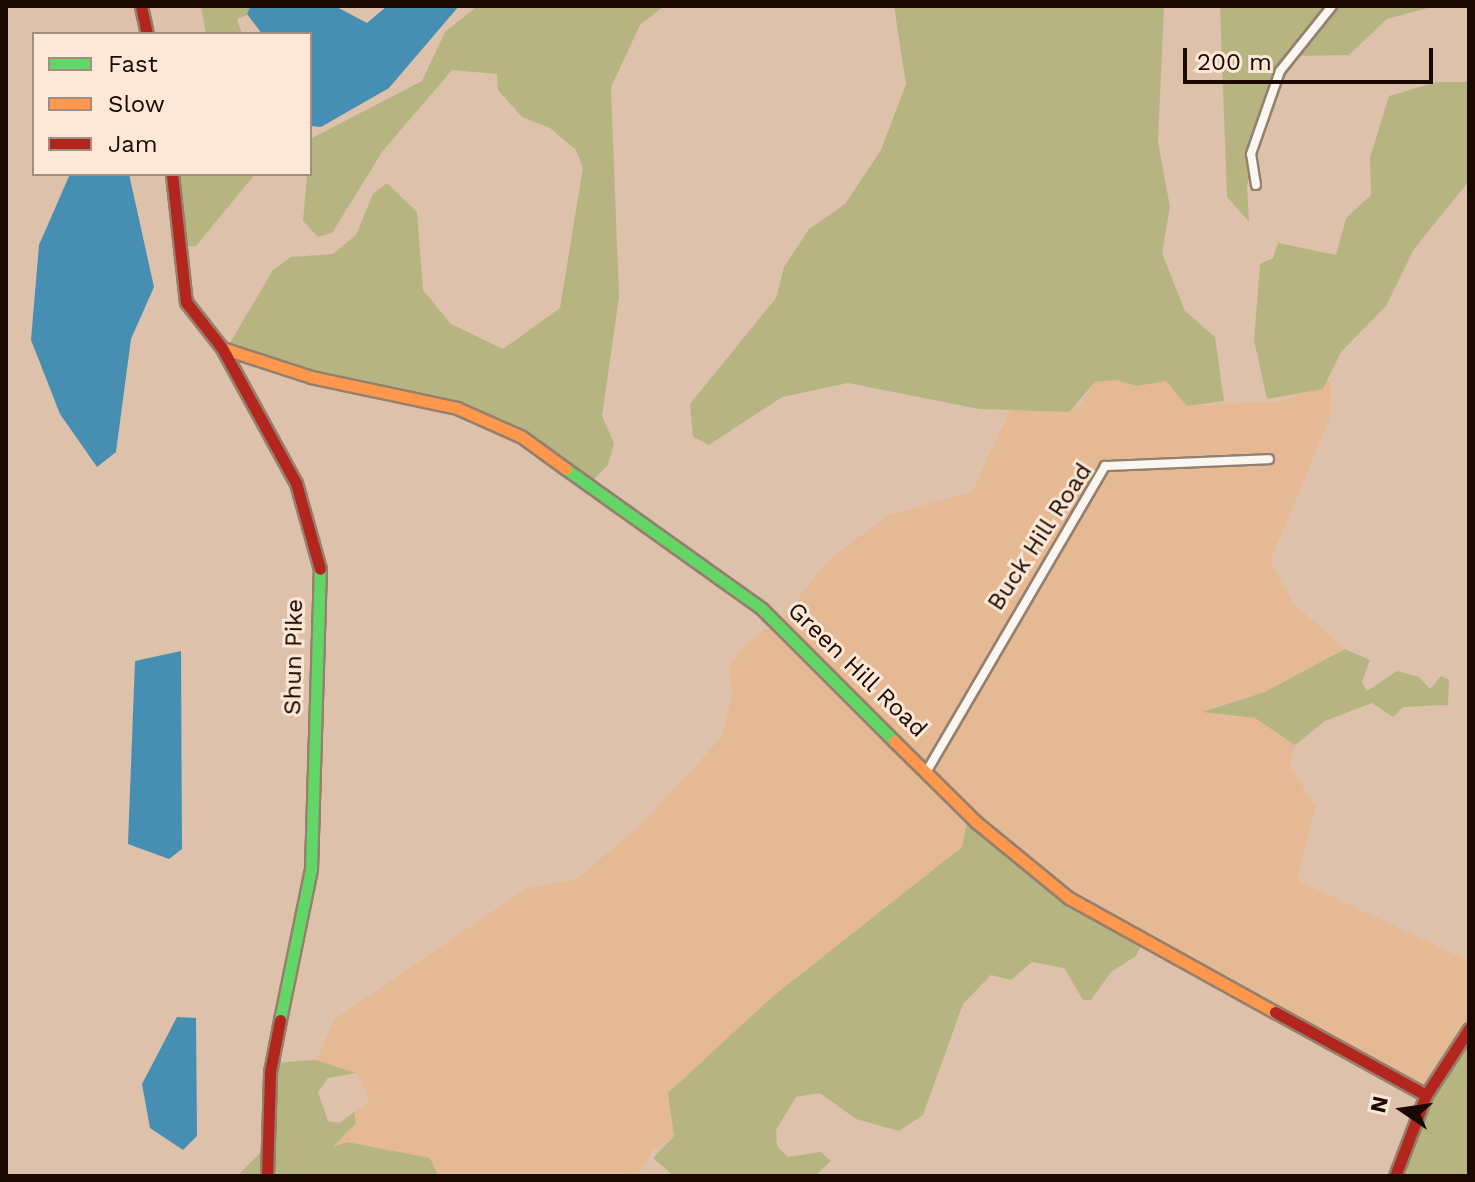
<!DOCTYPE html>
<html>
<head>
<meta charset="utf-8">
<style>
	body { margin:0 }
	#map { position:relative; width:1475px; height:1182px; overflow:hidden; background:#ddc1aa; font-family:"Work Sans",sans-serif }
	div>[style] { position:absolute }
	.built>* { inset:0; background:#e5b994 }
	.green>* { inset:0; background:#b6b582 }
	.water>* { inset:0; background:#478fb2 }
	.roads { filter:drop-shadow(2px 0 #95806e) drop-shadow(-2px 0 #95806e) drop-shadow(0 2px #95806e) drop-shadow(0 -2px #95806e) }
	.street>* { height:8px; margin:-4px; padding:0 4px; transform-origin:4px; border-radius:4px; background:#faf6f2 }
	.fast>* { height:11px; margin:-5.5px; padding:0 5.5px; transform-origin:5.5px; border-radius:5.5px; background:#63d668 }
	.slow>* { height:11px; margin:-5.5px; padding:0 5.5px; transform-origin:5.5px; border-radius:5.5px; background:#ff974d }
	.jam>* { height:11px; margin:-5.5px; padding:0 5.5px; transform-origin:5.5px; border-radius:5.5px; background:#b3261e }
	span { translate:-50% -50%; white-space:nowrap; text-align:center; line-height:1.15; -webkit-text-stroke:6px #fde7d6; paint-order:stroke }
	.street-label { font-size:24px; color:#1a0900 }
	.frame { position:absolute; inset:0; border:8px solid #1a0900; pointer-events:none }
	.legend { position:absolute; left:32px; top:32px; width:280px; height:144px; box-sizing:border-box; background:#fde7d6; border:2px solid #a28e80; margin:0; padding:10px 14px; list-style:none; font-size:24px; color:#1a0900 }
	.legend li { display:flex; align-items:center; gap:16px; height:40px }
	.legend b { width:40px; border:2px solid #a28e80 }
	.north { position:absolute; left:1363px; top:1070px; width:80px; height:80px; -webkit-text-stroke:6px #fde7d6; paint-order:stroke; rotate:283deg; font-size:22px; font-weight:700; line-height:32px; text-align:center; color:#1a0900 }
	.north::after { content:''; display:block; margin:auto; width:28px; height:36px; background:#1a0900; clip-path:polygon(50% 0,100% 100%,50% 72%,0 100%) }
	.scale { position:absolute; left:1183px; top:48px; width:250px; height:36px; box-sizing:border-box; border:4px solid #1a0900; border-top:0; padding-left:10px; font-size:24px; line-height:28px; white-space:nowrap; color:#1a0900; -webkit-text-stroke:6px #fde7d6; paint-order:stroke }
</style>
</head>
<body>
<div id="map">
	<div class="built">
		<i style="clip-path:polygon(1116px 380px,1137px 386px,1166px 381px,1187px 406px,1282px 401px,1331px 380px,1330px 418px,1270px 561px,1293px 603px,1345px 649px,1265px 692px,1212px 707px,1221px 716px,1255px 718px,1295px 745px,1290px 767px,1316px 807px,1297px 880px,1469px 961px,1469px 1032px,1427px 1094px,1279px 1007px,1093px 912px,968px 817px,962px 847px,772px 997px,733px 1038px,675px 1124px,674px 1136px,654px 1149px,637px 1176px,438px 1176px,430px 1158px,332px 1148px,356px 1123px,354px 1112px,370px 1102px,358px 1075px,316px 1060px,335px 1019px,527px 888px,577px 879px,638px 827px,722px 737px,732px 695px,729px 666px,747px 643px,782px 620px,826px 562px,888px 515px,972px 492px,1012px 406px,1078px 408px,1095px 382px)"></i>
	</div>
	<div class="green">
		<i style="clip-path:polygon(201px 6px,270px 6px,237px 19px,242px 34px,206px 34px)"></i>
		<i style="clip-path:polygon(477px 6px,664px 6px,640px 25px,611px 87px,619px 297px,602px 416px,614px 443px,608px 465px,590px 483px,475px 413px,227px 348px,273px 270px,291px 257px,333px 254px,356px 235px,373px 194px,387px 183px,417px 212px,423px 290px,451px 324px,503px 349px,560px 308px,583px 168px,576px 150px,550px 128px,522px 117px,498px 90px,497px 74px,452px 70px,382px 152px,332px 233px,318px 237px,303px 221px,310px 139px,422px 81px,445px 32px)"></i>
		<i style="clip-path:polygon(894px 6px,1164px 6px,1158px 142px,1170px 207px,1162px 253px,1185px 311px,1215px 337px,1224px 401px,1187px 406px,1166px 381px,1137px 386px,1116px 380px,1095px 382px,1069px 412px,979px 409px,848px 383px,782px 397px,709px 445px,693px 437px,690px 404px,776px 298px,784px 267px,809px 229px,845px 204px,881px 150px,906px 84px)"></i>
		<i style="clip-path:polygon(1220px 6px,1435px 6px,1387px 19px,1349px 55px,1288px 56px,1247px 185px,1249px 222px,1227px 197px)"></i>
		<i style="clip-path:polygon(1437px 82px,1469px 82px,1469px 181px,1414px 249px,1386px 306px,1341px 352px,1323px 389px,1267px 399px,1254px 340px,1260px 264px,1273px 258px,1278px 243px,1336px 255px,1346px 218px,1371px 195px,1370px 158px,1389px 96px)"></i>
		<i style="clip-path:polygon(172px 174px,255px 174px,196px 246px,176px 247px)"></i>
		<i style="clip-path:polygon(1345px 649px,1370px 660px,1362px 682px,1367px 691px,1397px 671px,1419px 677px,1430px 689px,1441px 676px,1449px 680px,1448px 705px,1403px 707px,1393px 717px,1372px 703px,1325px 721px,1295px 745px,1255px 718px,1202px 712px,1265px 692px)"></i>
		<i style="clip-path:polygon(968px 817px,1024px 863px,1144px 940px,1136px 956px,1111px 972px,1091px 1000px,1083px 1000px,1064px 968px,1032px 962px,1011px 980px,991px 975px,963px 1004px,923px 1115px,899px 1131px,856px 1119px,820px 1093px,796px 1097px,776px 1130px,777px 1146px,788px 1157px,821px 1152px,831px 1161px,815px 1176px,674px 1176px,653px 1158px,674px 1136px,668px 1093px,772px 997px,962px 847px)"></i>
		<i style="clip-path:polygon(1469px 1032px,1469px 1176px,1397px 1176px,1411px 1132px)"></i>
		<i style="clip-path:polygon(316px 1060px,356px 1073px,328px 1078px,318px 1092px,328px 1121px,340px 1123px,354px 1112px,356px 1123px,333px 1147px,347px 1142px,430px 1158px,438px 1176px,237px 1176px,267px 1146px,272px 1063px)"></i>
	</div>
	<div class="water">
		<i style="clip-path:polygon(251px 6px,335px 6px,367px 23px,387px 6px,459px 6px,389px 88px,321px 127px,310px 126px,310px 34px,262px 34px,247px 14px)"></i>
		<i style="clip-path:polygon(70px 174px,129px 174px,154px 287px,131px 339px,116px 452px,97px 467px,60px 414px,31px 340px,39px 245px)"></i>
		<i style="clip-path:polygon(181px 651px,182px 849px,169px 859px,128px 844px,135px 661px)"></i>
		<i style="clip-path:polygon(177px 1017px,196px 1018px,197px 1136px,183px 1150px,150px 1128px,142px 1084px)"></i>
	</div>
	<div class="roads">
		<div class="street">
			<i style="left:1256px;top:185px;width:31px;rotate:-99deg"></i>
			<i style="left:1251px;top:154px;width:88px;rotate:-70.7deg"></i>
			<i style="left:1280px;top:71px;width:83px;rotate:-51.3deg"></i>
			<i style="left:928px;top:769px;width:351px;rotate:-59.7deg"></i>
			<i style="left:1105px;top:466px;width:164px;rotate:-2.4deg"></i>
		</div>
		<div class="fast">
			<i style="left:566px;top:469px;width:241px;rotate:35.5deg"></i>
			<i style="left:762px;top:609px;width:187px;rotate:45deg"></i>
			<i style="left:280px;top:1020px;width:154px;rotate:-78.4deg"></i>
			<i style="left:311px;top:869px;width:300px;rotate:-88.3deg"></i>
		</div>
		<div class="slow">
			<i style="left:222px;top:348px;width:94px;rotate:18deg"></i>
			<i style="left:311px;top:377px;width:149px;rotate:12deg"></i>
			<i style="left:457px;top:408px;width:71px;rotate:24deg"></i>
			<i style="left:522px;top:437px;width:54px;rotate:36deg"></i>
			<i style="left:894px;top:741px;width:115px;rotate:44.6deg"></i>
			<i style="left:976px;top:822px;width:120px;rotate:39.3deg"></i>
			<i style="left:1069px;top:898px;width:235px;rotate:29deg"></i>
		</div>
		<div class="jam">
			<i style="left:141px;top:6px;width:29px;rotate:78deg"></i>
			<i style="left:172px;top:174px;width:129px;rotate:83.8deg"></i>
			<i style="left:186px;top:302px;width:58px;rotate:52deg"></i>
			<i style="left:222px;top:348px;width:154px;rotate:61.3deg"></i>
			<i style="left:296px;top:483px;width:89px;rotate:74.4deg"></i>
			<i style="left:1275px;top:1012px;width:172px;rotate:28.8deg"></i>
			<i style="left:267px;top:1176px;width:104px;rotate:-88.3deg"></i>
			<i style="left:270px;top:1072px;width:53px;rotate:-79.1deg"></i>
			<i style="left:1395px;top:1176px;width:87px;rotate:-69.1deg"></i>
			<i style="left:1426px;top:1095px;width:79px;rotate:-56.9deg"></i>
		</div>
	</div>
	<div class="street-label">
		<span style="left:1040px;top:537px;rotate:-57deg">Buck Hill Road</span>
		<span style="left:294px;top:657px;rotate:-89deg">Shun Pike</span>
		<span style="left:857px;top:670px;rotate:44deg">Green Hill Road</span>
	</div>
	<div class="frame"></div>
	<ul class="legend">
	<li><b style="height:10px;background:#63d668"></b>Fast</li>
	<li><b style="height:10px;background:#ff974d"></b>Slow</li>
	<li><b style="height:10px;background:#b3261e"></b>Jam</li>
	</ul>
	<div class="north">N</div>
	<div class="scale">200 m</div>
</div>
</body>
</html>
